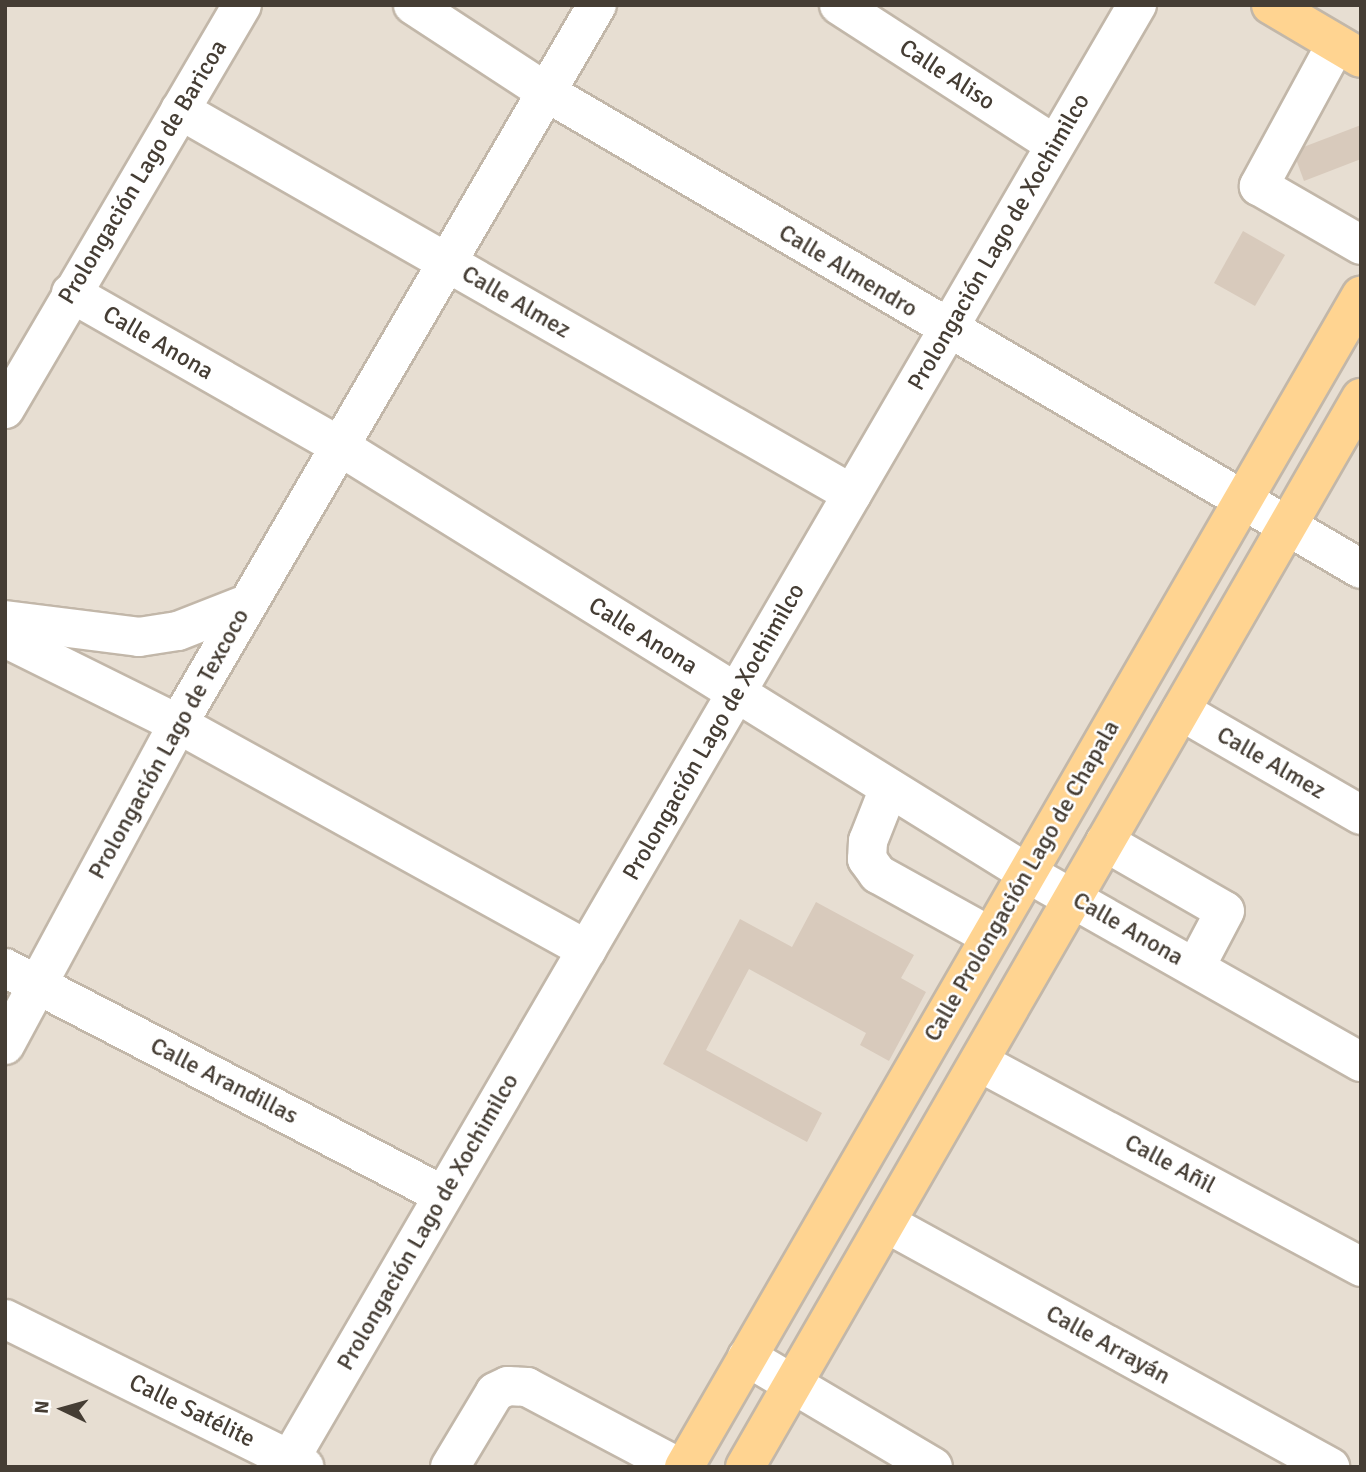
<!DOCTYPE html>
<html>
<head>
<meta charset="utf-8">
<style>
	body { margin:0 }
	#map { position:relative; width:1366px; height:1472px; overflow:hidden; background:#f3ede4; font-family:Signika,sans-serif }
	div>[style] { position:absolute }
	.residential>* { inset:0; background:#e7ded2 }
	.building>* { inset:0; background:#d8cabc }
	.roads { filter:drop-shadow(2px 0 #c2b7a9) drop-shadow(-2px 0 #c2b7a9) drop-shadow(0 2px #c2b7a9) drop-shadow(0 -2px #c2b7a9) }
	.minor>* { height:38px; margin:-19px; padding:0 19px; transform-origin:19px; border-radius:19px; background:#fff }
	.major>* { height:38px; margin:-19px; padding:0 19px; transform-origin:19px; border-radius:19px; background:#ffd491 }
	span { translate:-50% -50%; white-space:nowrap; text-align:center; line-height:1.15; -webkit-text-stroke:5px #fff; paint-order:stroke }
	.street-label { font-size:24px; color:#453d34 }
	.frame { position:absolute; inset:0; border:7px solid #453d34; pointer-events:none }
	.north { position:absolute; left:28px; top:1374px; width:70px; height:70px; -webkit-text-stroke:5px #fff; paint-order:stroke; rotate:275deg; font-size:19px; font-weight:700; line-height:28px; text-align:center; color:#453d34 }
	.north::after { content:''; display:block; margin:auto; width:24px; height:32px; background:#453d34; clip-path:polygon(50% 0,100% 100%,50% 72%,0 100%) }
</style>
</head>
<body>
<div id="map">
	<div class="residential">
		<i style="clip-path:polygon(5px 5px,1361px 5px,1361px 1467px,5px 1467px)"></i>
	</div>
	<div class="building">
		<i style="clip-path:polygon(1361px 125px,1361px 159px,1304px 181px,1293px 151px)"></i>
		<i style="clip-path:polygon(1243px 231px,1285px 255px,1255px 306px,1214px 283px)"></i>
		<i style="clip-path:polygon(816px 902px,914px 955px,901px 978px,926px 992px,889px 1061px,860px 1045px,866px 1033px,749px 969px,706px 1050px,822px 1113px,807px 1142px,663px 1064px,740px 919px,792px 947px)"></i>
	</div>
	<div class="roads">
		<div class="minor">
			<i style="left:413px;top:5px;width:159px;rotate:33.2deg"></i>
			<i style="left:546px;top:92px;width:944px;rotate:30.34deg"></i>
			<i style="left:839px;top:5px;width:257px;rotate:32.9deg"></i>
			<i style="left:1336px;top:44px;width:162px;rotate:118.5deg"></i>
			<i style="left:1259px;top:186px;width:118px;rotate:30deg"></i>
			<i style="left:180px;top:110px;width:774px;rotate:29.74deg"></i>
			<i style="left:71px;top:293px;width:309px;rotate:29.7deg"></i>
			<i style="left:339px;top:446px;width:810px;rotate:31.83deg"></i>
			<i style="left:1027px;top:873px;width:384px;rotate:29.5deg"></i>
			<i style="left:5px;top:409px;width:468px;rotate:-59.6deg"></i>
			<i style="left:5px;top:620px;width:135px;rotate:7.2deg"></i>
			<i style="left:139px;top:637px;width:39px;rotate:-9deg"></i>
			<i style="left:178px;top:631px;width:74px;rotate:-21.4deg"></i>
			<i style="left:5px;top:638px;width:193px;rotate:26.4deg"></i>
			<i style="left:178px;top:724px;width:467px;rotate:28.9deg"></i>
			<i style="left:1181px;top:711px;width:208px;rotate:30deg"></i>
			<i style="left:889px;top:788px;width:57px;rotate:111.6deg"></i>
			<i style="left:868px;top:841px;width:18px;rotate:93deg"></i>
			<i style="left:867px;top:859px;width:19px;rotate:54deg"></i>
			<i style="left:878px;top:874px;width:128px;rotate:29deg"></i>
			<i style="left:1105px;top:842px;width:138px;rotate:29.9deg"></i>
			<i style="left:1225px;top:911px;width:64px;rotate:117.8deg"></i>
			<i style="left:5px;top:968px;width:493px;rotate:27.4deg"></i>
			<i style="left:5px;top:1045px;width:365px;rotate:-61.7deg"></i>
			<i style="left:178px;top:724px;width:832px;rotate:-59.77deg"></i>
			<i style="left:979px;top:1062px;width:434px;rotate:28.2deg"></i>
			<i style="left:886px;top:1223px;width:507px;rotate:28.79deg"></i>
			<i style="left:5px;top:1319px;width:334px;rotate:26.3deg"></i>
			<i style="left:747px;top:1357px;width:216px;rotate:30.6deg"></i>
			<i style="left:290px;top:1459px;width:1683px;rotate:-59.78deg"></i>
			<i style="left:450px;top:1467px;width:87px;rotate:-59deg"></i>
			<i style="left:495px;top:1392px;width:14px;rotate:-25deg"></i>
			<i style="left:508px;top:1386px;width:19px;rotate:3deg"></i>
			<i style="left:527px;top:1387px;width:171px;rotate:27.9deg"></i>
		</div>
		<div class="major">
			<i style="left:1271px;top:5px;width:104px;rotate:30.5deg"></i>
			<i style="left:684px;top:1467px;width:1353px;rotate:-59.97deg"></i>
			<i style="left:745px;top:1467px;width:1234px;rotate:-60.05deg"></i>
		</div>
	</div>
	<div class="street-label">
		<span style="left:947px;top:75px;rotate:33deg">Calle Aliso</span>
		<span style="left:143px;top:172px;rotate:-59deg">Prolongación Lago de Baricoa</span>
		<span style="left:999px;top:242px;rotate:-60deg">Prolongación Lago de Xochimilco</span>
		<span style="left:848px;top:271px;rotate:31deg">Calle Almendro</span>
		<span style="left:516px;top:302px;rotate:30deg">Calle Almez</span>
		<span style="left:158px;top:343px;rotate:30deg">Calle Anona</span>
		<span style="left:643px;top:636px;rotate:32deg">Calle Anona</span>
		<span style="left:714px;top:732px;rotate:-60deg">Prolongación Lago de Xochimilco</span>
		<span style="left:169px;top:744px;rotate:-61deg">Prolongación Lago de Texcoco</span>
		<span style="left:1271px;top:763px;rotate:30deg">Calle Almez</span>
		<span style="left:1022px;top:881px;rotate:-60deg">Calle Prolongación Lago de Chapala</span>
		<span style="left:1128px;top:929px;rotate:30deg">Calle Anona</span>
		<span style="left:224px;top:1081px;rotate:27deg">Calle Arandillas</span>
		<span style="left:1170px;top:1164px;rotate:28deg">Calle Añil</span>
		<span style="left:428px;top:1222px;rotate:-60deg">Prolongación Lago de Xochimilco</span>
		<span style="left:1108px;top:1345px;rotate:29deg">Calle Arrayán</span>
		<span style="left:192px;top:1411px;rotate:26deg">Calle Satélite</span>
	</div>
	<div class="frame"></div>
	<div class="north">N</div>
</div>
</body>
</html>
